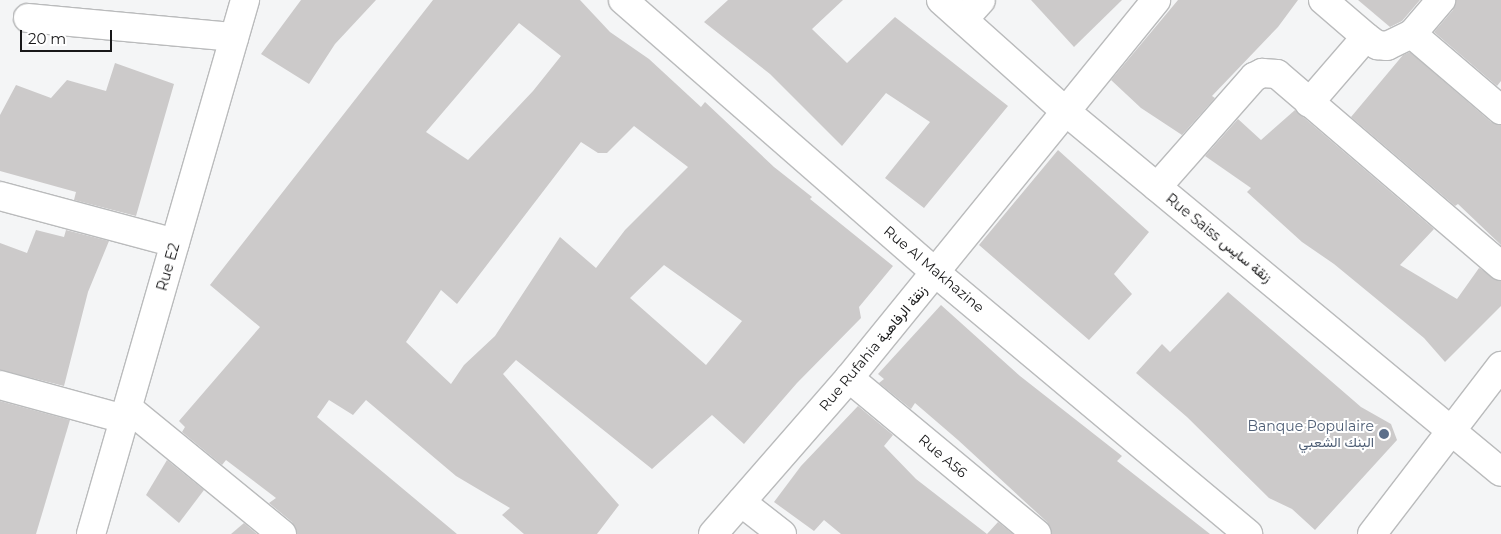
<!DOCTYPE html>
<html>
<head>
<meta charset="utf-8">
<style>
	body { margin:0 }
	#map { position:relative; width:1501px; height:534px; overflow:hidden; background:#f4f5f6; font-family:Montserrat,Vazirmatn,sans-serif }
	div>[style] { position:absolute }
	.building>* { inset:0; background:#cccaca }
	.roads { filter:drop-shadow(1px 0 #babbbc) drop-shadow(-1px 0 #babbbc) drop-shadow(0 1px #babbbc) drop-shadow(0 -1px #babbbc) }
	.minor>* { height:28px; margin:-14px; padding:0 14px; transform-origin:14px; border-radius:14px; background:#fff }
	.tertiary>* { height:28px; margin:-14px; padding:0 14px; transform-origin:14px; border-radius:14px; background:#fff }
	.dots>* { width:14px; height:14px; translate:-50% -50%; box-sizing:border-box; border:2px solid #fff; border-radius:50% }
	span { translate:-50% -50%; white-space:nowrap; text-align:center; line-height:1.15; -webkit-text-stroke:4px #fff; paint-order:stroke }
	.street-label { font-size:14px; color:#181819 }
	.service-label { font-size:14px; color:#4e5e75 }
	.right { translate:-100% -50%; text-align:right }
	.scale { position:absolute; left:20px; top:30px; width:92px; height:22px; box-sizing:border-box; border:2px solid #181819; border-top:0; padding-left:6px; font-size:15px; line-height:18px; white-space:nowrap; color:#181819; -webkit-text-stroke:4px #fff; paint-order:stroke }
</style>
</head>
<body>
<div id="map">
	<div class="building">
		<i style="clip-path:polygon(301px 0,376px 0,335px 44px,309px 84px,261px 54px)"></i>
		<i style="clip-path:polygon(evenodd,433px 0,580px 0,610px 32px,649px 59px,701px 107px,705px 102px,774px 167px,812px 197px,810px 199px,893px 266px,859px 307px,861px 318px,797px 383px,744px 444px,712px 415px,652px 469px,516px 360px,503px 374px,619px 505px,597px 534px,524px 534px,502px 515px,510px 508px,456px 476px,366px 400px,353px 415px,329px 400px,317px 417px,457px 534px,297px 534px,292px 522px,269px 503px,276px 498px,226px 460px,222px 465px,182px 432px,185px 427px,179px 421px,260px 327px,210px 285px,433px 0,519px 23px,561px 56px,533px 91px,468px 160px,426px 132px,519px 23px,433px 0,634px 126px,688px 167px,625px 230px,596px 268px,560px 237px,495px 336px,464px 365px,451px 384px,406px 342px,441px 290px,457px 304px,581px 142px,598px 153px,607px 153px,634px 126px,433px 0,664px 265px,742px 321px,706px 365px,630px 298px,664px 265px)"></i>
		<i style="clip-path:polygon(728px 0,843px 0,812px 29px,847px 63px,895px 17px,1008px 106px,924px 208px,885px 178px,930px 122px,886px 93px,842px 146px,770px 74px,704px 22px)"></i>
		<i style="clip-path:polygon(1031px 0,1122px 0,1074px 47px)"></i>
		<i style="clip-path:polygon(1178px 0,1298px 0,1278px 27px,1212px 96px,1215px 98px,1182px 135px,1141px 108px,1111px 80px)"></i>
		<i style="clip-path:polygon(1358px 0,1420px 0,1402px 21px,1390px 27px)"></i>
		<i style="clip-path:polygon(1456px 0,1501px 0,1501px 81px,1497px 86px,1434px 32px,1453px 10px)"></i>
		<i style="clip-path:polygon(1410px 52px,1491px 122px,1501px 125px,1501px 245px,1458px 204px,1455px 206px,1351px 117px,1403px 55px)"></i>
		<i style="clip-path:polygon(115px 63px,174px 84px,136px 216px,74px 200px,76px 192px,0 171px,0 115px,16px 85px,51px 98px,67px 80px,106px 91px)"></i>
		<i style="clip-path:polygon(1295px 110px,1434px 229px,1400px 265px,1457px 299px,1479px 268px,1501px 281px,1501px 306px,1445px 362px,1424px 338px,1334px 264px,1302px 242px,1247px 192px,1251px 188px,1205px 156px,1238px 119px,1261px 140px)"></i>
		<i style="clip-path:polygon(1058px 150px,1149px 232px,1114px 274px,1132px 294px,1089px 340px,979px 245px)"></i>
		<i style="clip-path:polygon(36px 230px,64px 237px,66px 230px,109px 241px,88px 292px,64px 386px,0 370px,0 243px,27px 253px)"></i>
		<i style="clip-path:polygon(1228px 292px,1361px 407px,1391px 424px,1397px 440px,1315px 530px,1292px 509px,1269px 498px,1187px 417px,1136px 373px,1162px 344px,1170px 352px)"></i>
		<i style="clip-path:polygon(941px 305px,1020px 376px,1122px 456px,1117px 461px,1210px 534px,1052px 534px,1047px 522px,958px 440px,915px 403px,911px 409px,879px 383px,884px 379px,878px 374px)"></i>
		<i style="clip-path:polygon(0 401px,70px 420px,36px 534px,0 534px)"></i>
		<i style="clip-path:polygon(858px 406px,893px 435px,884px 446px,916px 479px,987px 534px,998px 522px,1013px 534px,841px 534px,824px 520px,814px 531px,774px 502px,801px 466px)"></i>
		<i style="clip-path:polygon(167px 460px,204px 490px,179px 523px,146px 495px)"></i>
		<i style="clip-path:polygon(244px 523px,257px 534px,231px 534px)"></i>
	</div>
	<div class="roads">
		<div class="minor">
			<i style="left:623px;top:0;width:415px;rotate:41.1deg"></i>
			<i style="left:936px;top:273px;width:407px;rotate:39.9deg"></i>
			<i style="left:1323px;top:0;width:57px;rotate:40.7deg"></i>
			<i style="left:1366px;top:37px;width:14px;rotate:36deg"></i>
			<i style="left:1377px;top:45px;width:10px;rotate:6deg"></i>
			<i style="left:1387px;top:46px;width:28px;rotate:-26deg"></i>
			<i style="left:1412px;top:34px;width:45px;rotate:-49.5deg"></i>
			<i style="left:28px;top:18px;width:207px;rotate:5.3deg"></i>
			<i style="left:964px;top:19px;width:25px;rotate:-48deg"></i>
			<i style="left:1412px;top:34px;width:117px;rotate:40.5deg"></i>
			<i style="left:1309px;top:103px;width:87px;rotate:-49.2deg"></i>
			<i style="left:1157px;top:187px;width:147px;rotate:-48.6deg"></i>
			<i style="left:1254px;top:77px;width:9px;rotate:-27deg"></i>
			<i style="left:1262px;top:73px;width:15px;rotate:4deg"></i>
			<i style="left:1277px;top:74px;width:295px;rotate:40.6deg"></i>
			<i style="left:0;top:196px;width:181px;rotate:15deg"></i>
			<i style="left:849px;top:378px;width:244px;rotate:39.7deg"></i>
			<i style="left:0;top:385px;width:129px;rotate:15.3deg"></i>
			<i style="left:128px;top:408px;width:199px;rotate:39.3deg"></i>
			<i style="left:741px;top:502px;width:52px;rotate:38deg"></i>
			<i style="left:713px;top:534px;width:207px;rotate:-48.9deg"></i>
			<i style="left:849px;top:378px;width:487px;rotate:-50.9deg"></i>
			<i style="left:1372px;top:534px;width:212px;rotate:-52.5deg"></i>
		</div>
		<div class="tertiary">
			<i style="left:941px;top:0;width:165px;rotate:41.8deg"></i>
			<i style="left:1064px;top:110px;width:567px;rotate:39.64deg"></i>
			<i style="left:91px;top:534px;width:556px;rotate:-73.91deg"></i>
		</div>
	</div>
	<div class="dots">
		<i style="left:1384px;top:434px;background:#5c6f8a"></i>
	</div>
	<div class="street-label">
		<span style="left:1219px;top:238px;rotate:39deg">Rue Saiss زنقة سايس</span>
		<span style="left:168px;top:267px;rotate:-74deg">Rue E2</span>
		<span style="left:934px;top:269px;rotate:40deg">Rue Al Makhazine</span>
		<span style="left:873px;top:348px;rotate:-50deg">Rue Rufahia زنقة الرفاهية</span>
		<span style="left:943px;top:456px;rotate:40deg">Rue A56</span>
	</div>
	<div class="service-label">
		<span class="right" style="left:1374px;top:434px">Banque Populaire<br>البنك الشعبي</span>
	</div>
	<div class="scale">20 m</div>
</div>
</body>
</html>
